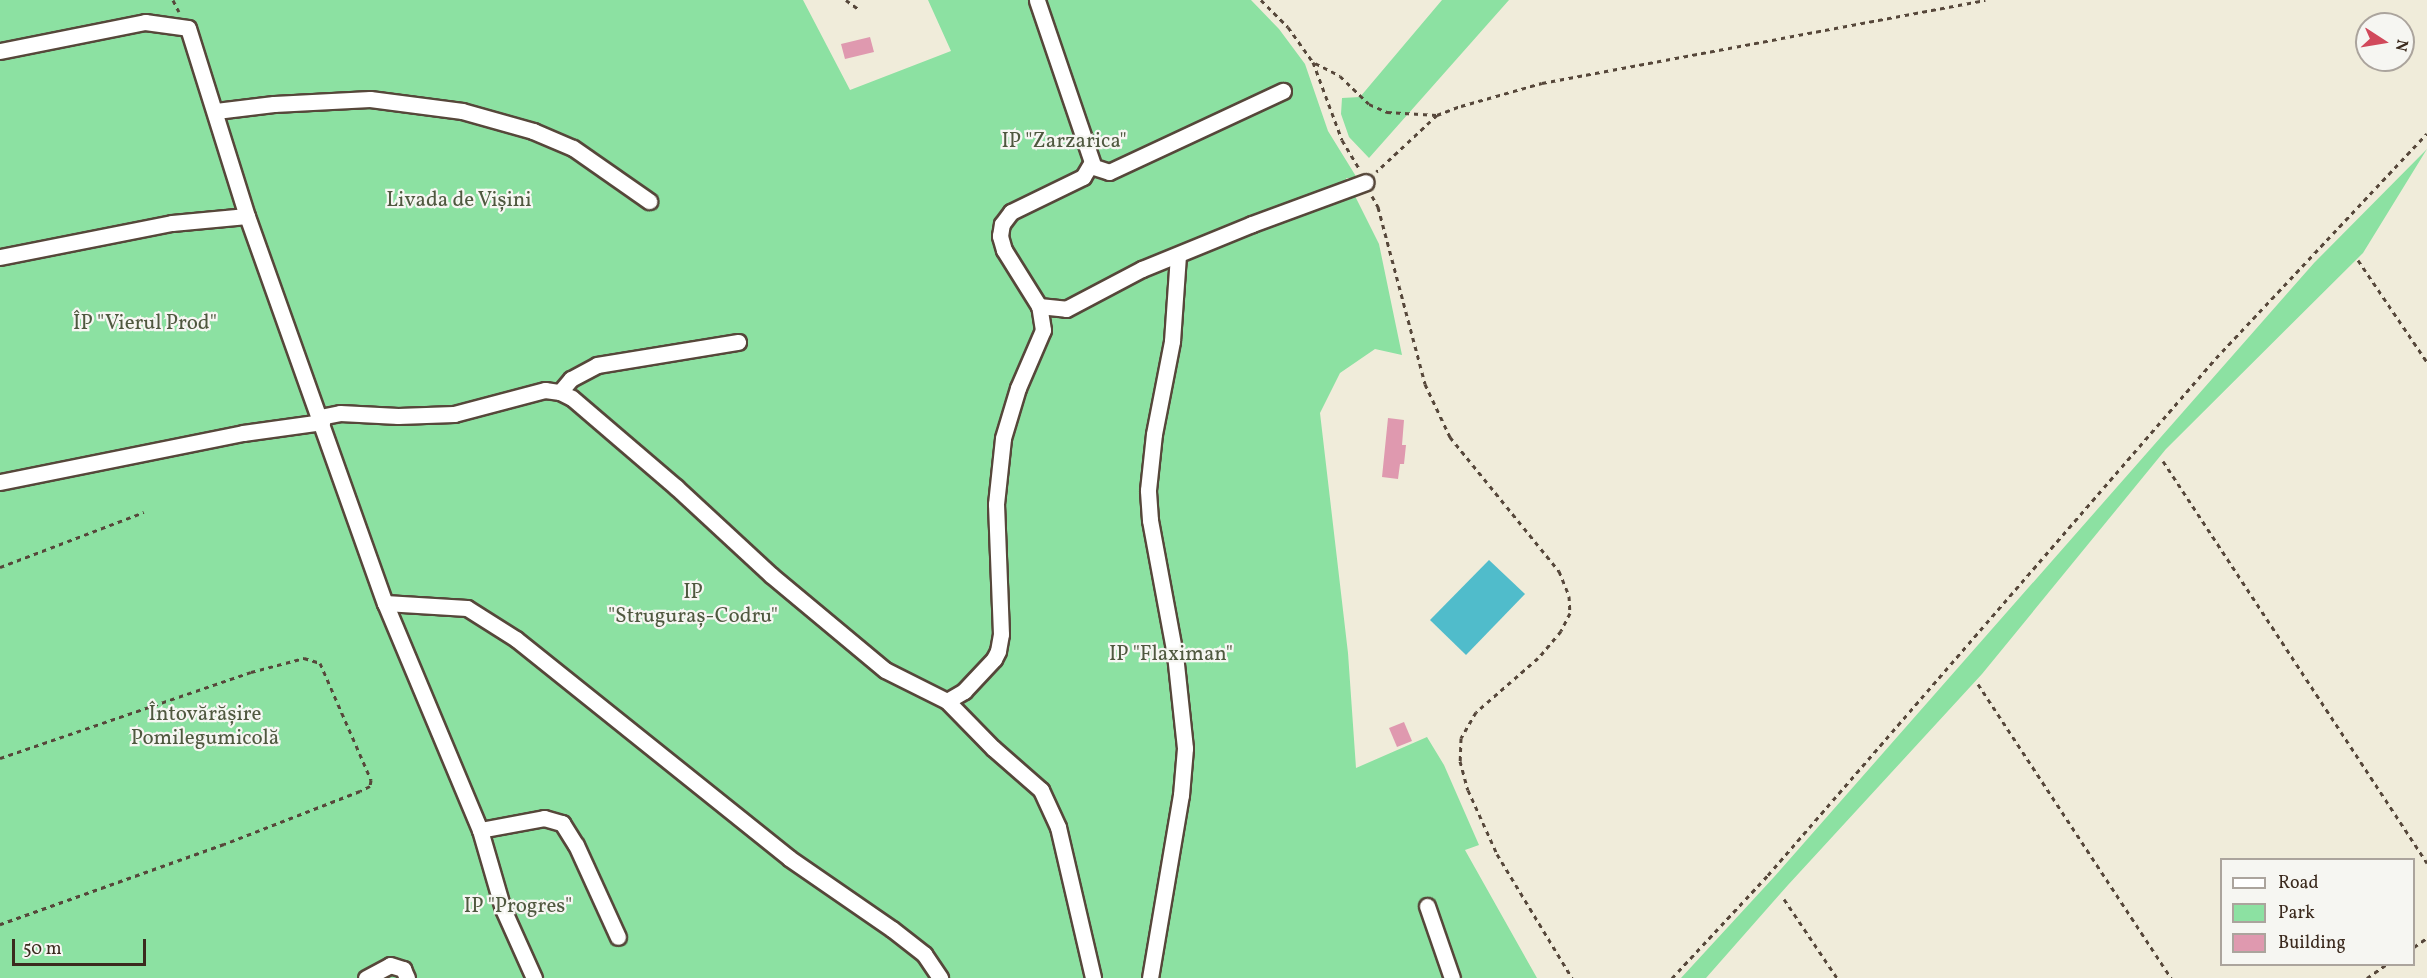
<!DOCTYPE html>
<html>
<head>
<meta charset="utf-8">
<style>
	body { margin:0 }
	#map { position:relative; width:2427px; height:978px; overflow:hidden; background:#f0ecda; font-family:Vollkorn,serif }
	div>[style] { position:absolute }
	.green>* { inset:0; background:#8ce1a2 }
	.water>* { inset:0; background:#50bccb }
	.building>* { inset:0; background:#df99af }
	.path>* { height:3px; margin-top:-1.5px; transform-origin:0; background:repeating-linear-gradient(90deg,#56473a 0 4.5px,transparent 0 9px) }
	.roads { filter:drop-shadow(2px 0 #56473a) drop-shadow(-2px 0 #56473a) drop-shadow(0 2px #56473a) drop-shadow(0 -2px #56473a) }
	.minor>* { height:15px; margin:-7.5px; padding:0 7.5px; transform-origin:7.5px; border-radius:7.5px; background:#fff }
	span { translate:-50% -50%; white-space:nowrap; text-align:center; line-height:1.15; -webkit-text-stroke:4.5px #f6f6f2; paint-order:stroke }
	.park-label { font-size:21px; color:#4f583f }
	.legend { position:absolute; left:2220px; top:858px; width:195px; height:108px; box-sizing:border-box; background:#f6f6f2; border:2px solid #aba49d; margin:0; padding:8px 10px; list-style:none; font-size:18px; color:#3b2a1e }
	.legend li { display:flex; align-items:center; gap:12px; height:30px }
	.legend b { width:30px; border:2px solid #aba49d }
	.north { position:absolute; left:2355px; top:12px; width:60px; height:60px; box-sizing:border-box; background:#f6f6f2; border:2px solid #aba49d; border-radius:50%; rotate:102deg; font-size:16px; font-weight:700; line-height:24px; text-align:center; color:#3b2a1e }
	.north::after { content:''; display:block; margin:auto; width:21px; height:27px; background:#d1495b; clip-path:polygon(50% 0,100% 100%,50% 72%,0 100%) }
	.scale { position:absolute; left:12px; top:939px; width:134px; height:27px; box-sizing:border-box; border:3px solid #3b2a1e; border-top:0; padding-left:8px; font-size:18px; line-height:21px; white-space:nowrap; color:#3b2a1e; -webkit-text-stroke:4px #f6f6f2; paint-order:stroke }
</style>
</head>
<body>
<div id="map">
	<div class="green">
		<i style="clip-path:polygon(0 0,803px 0,850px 90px,951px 51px,928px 0,1251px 0,1279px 29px,1305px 64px,1328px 131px,1357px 178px,1346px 178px,1379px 244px,1402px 355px,1375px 349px,1340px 373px,1320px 413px,1348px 653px,1356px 768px,1427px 737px,1444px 765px,1479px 845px,1465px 850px,1537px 978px,0 978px)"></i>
		<i style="clip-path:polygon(1442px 0,1509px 0,1369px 158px,1349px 137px,1341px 114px,1342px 98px,1360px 97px)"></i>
		<i style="clip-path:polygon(2427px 149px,2363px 253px,2166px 449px,1982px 674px,1788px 885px,1706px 978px,1681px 978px,1774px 877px,2314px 263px)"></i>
	</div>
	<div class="water">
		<i style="clip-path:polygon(1489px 560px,1525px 594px,1466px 655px,1430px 620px)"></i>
	</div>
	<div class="building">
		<i style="clip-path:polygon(870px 37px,874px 52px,845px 59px,841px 44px)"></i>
		<i style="clip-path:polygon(1388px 418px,1404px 420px,1402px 445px,1406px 445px,1404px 464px,1400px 464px,1398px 479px,1382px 477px)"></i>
		<i style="clip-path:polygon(1404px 722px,1412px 741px,1397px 747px,1389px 728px)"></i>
	</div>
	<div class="path">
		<i style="left:173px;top:0;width:13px;rotate:63deg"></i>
		<i style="left:846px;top:0;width:14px;rotate:36deg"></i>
		<i style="left:1261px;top:0;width:38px;rotate:45deg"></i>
		<i style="left:1288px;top:27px;width:43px;rotate:54.5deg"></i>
		<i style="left:1313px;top:62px;width:83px;rotate:69.6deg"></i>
		<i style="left:1342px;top:140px;width:33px;rotate:59deg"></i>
		<i style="left:1315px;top:63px;width:28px;rotate:27deg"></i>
		<i style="left:1340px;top:76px;width:40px;rotate:44deg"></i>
		<i style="left:1369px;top:104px;width:20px;rotate:24deg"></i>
		<i style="left:1387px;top:112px;width:50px;rotate:3.4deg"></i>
		<i style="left:1437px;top:115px;width:83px;rotate:136.9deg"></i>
		<i style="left:1437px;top:115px;width:26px;rotate:-21deg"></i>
		<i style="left:1461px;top:106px;width:84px;rotate:-15.9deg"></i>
		<i style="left:1542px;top:83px;width:451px;rotate:-10.6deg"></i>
		<i style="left:1372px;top:196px;width:13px;rotate:61deg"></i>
		<i style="left:1378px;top:207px;width:183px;rotate:75.1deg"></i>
		<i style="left:1425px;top:384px;width:59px;rotate:64.7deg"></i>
		<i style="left:1450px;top:437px;width:173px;rotate:50.9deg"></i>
		<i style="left:1559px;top:571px;width:27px;rotate:68deg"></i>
		<i style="left:1569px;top:596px;width:17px;rotate:87deg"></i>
		<i style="left:1570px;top:613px;width:20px;rotate:117deg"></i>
		<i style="left:1561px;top:631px;width:35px;rotate:130deg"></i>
		<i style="left:1538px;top:658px;width:82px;rotate:138.9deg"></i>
		<i style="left:1476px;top:712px;width:30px;rotate:120deg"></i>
		<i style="left:1461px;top:738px;width:23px;rotate:92deg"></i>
		<i style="left:1460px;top:761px;width:30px;rotate:75deg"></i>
		<i style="left:1468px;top:790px;width:70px;rotate:65.6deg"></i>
		<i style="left:1497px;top:854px;width:145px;rotate:58.8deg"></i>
		<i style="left:2358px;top:260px;width:123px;rotate:55.9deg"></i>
		<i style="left:2163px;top:461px;width:481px;rotate:56.7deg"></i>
		<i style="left:0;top:567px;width:154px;rotate:-20.9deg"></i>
		<i style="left:1978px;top:684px;width:352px;rotate:56.7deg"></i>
		<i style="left:0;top:758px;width:265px;rotate:-18.9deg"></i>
		<i style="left:251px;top:672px;width:55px;rotate:-14.8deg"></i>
		<i style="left:304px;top:658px;width:17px;rotate:17deg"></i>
		<i style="left:320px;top:663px;width:128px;rotate:66.4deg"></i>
		<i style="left:371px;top:780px;width:6px;rotate:99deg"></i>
		<i style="left:370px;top:786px;width:11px;rotate:153deg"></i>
		<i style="left:360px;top:791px;width:146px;rotate:158.7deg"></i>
		<i style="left:224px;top:844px;width:238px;rotate:160.3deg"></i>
		<i style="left:1784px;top:899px;width:95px;rotate:56.1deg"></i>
		<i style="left:2414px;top:947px;width:16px;rotate:-35deg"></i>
		<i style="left:1672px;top:978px;width:141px;rotate:-47deg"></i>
		<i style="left:1768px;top:875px;width:684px;rotate:-49.09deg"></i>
		<i style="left:2216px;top:358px;width:308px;rotate:-46.8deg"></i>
		<i style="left:2367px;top:978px;width:24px;rotate:-35deg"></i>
	</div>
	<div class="roads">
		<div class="minor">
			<i style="left:0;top:51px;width:148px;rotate:-11.3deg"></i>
			<i style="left:145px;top:22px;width:43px;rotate:7.9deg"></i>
			<i style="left:188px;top:28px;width:197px;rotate:72.6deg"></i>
			<i style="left:247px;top:216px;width:411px;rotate:70.4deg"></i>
			<i style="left:385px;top:603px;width:246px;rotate:67.3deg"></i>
			<i style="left:480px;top:830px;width:82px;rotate:73.8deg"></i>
			<i style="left:503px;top:909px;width:76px;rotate:65.8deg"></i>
			<i style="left:216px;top:111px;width:58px;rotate:-6.9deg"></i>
			<i style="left:274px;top:104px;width:96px;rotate:-3deg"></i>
			<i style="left:370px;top:99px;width:93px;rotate:7.4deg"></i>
			<i style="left:462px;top:111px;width:74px;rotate:15.7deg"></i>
			<i style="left:533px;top:131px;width:43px;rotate:23deg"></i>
			<i style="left:573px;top:148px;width:93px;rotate:34.9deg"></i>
			<i style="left:1091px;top:166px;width:19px;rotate:18deg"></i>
			<i style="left:1109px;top:172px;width:192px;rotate:-25deg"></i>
			<i style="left:0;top:257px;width:175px;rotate:-11.2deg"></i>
			<i style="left:172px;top:223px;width:75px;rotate:-5.3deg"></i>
			<i style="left:1039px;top:306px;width:27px;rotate:6deg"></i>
			<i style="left:1066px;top:309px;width:86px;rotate:-27.8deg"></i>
			<i style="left:1142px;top:269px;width:119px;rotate:-22.2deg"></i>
			<i style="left:1252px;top:224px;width:121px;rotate:-20.2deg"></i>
			<i style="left:560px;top:392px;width:17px;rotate:-50deg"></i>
			<i style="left:571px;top:379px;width:30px;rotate:-28deg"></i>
			<i style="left:597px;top:365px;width:143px;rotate:-9.3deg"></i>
			<i style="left:320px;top:417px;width:20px;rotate:-11deg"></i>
			<i style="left:340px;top:413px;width:58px;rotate:3deg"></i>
			<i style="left:398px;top:416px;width:56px;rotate:-2deg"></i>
			<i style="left:454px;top:414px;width:94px;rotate:-14.8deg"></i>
			<i style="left:545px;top:390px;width:15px;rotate:8deg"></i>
			<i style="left:560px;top:392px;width:13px;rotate:27deg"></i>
			<i style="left:572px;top:398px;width:137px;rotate:40.6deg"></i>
			<i style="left:676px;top:487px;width:129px;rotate:42.8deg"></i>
			<i style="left:771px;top:575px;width:148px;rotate:39.8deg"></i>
			<i style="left:885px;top:670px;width:69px;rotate:26.6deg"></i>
			<i style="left:947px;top:701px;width:66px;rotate:45.6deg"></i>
			<i style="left:993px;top:748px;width:64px;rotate:41.2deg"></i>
			<i style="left:1041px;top:790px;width:41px;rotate:65.3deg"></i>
			<i style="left:1058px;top:827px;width:155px;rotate:76.9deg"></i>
			<i style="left:0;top:482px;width:248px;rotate:-11.4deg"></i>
			<i style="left:243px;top:433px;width:80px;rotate:-7.9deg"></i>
			<i style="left:385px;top:603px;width:82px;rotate:3.5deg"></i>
			<i style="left:467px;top:608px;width:58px;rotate:32.3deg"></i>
			<i style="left:516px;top:639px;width:350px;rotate:38.7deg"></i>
			<i style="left:789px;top:858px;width:125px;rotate:34.6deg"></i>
			<i style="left:892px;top:929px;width:41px;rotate:38deg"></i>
			<i style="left:924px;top:954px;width:29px;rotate:56deg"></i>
			<i style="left:947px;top:701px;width:20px;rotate:-30deg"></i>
			<i style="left:964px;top:691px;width:44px;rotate:-46.8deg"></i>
			<i style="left:994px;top:659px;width:9px;rotate:-63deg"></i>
			<i style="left:998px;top:651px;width:17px;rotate:-80deg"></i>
			<i style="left:1001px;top:634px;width:130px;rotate:-92.2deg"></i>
			<i style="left:996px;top:504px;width:66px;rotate:-83.9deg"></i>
			<i style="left:1003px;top:438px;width:52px;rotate:-73.3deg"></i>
			<i style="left:1018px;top:388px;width:63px;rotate:-66.7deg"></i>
			<i style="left:1043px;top:330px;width:24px;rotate:-99deg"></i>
			<i style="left:1039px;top:306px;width:66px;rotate:-122deg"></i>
			<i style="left:1004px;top:250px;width:15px;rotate:-106deg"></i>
			<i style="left:1000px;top:236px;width:12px;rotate:-81deg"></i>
			<i style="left:1002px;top:224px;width:15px;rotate:-53deg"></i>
			<i style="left:1011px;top:212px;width:80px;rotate:-25.9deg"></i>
			<i style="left:1083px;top:177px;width:17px;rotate:-59deg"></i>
			<i style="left:1092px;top:162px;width:171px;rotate:-108.8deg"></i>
			<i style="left:480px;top:830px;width:65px;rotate:-10.6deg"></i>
			<i style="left:544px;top:818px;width:19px;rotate:16deg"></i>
			<i style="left:562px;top:823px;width:26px;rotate:58deg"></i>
			<i style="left:576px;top:845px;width:101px;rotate:65.5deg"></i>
			<i style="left:1427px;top:906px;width:76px;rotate:70.9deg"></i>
			<i style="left:366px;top:978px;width:27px;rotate:-28deg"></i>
			<i style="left:390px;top:965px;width:14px;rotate:17deg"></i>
			<i style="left:403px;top:969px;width:10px;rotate:66deg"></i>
			<i style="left:1150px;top:978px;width:186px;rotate:-80.4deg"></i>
			<i style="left:1181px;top:795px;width:47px;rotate:-85.1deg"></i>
			<i style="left:1185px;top:748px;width:94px;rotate:-96.1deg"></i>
			<i style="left:1175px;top:655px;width:137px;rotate:-100.5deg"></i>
			<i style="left:1150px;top:520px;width:30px;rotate:-94deg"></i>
			<i style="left:1148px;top:490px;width:56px;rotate:-83.9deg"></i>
			<i style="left:1154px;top:434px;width:95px;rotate:-79deg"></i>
			<i style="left:1172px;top:341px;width:86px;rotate:-86deg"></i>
		</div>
	</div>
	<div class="park-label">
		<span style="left:1064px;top:142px">IP "Zarzarica"</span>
		<span style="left:459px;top:201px">Livada de Vișini</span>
		<span style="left:145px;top:324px">ÎP "Vierul Prod"</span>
		<span style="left:693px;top:605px">IP<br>"Struguraș-Codru"</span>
		<span style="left:1171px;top:655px">IP "Flaximan"</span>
		<span style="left:205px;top:727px">Întovărășire<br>Pomilegumicolă</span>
		<span style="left:518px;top:907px">IP "Progres"</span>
	</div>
	<ul class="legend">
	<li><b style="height:8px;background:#fff"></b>Road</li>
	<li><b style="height:16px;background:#8ce1a2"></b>Park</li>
	<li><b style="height:16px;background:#df99af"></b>Building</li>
	</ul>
	<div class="north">N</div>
	<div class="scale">50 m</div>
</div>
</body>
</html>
